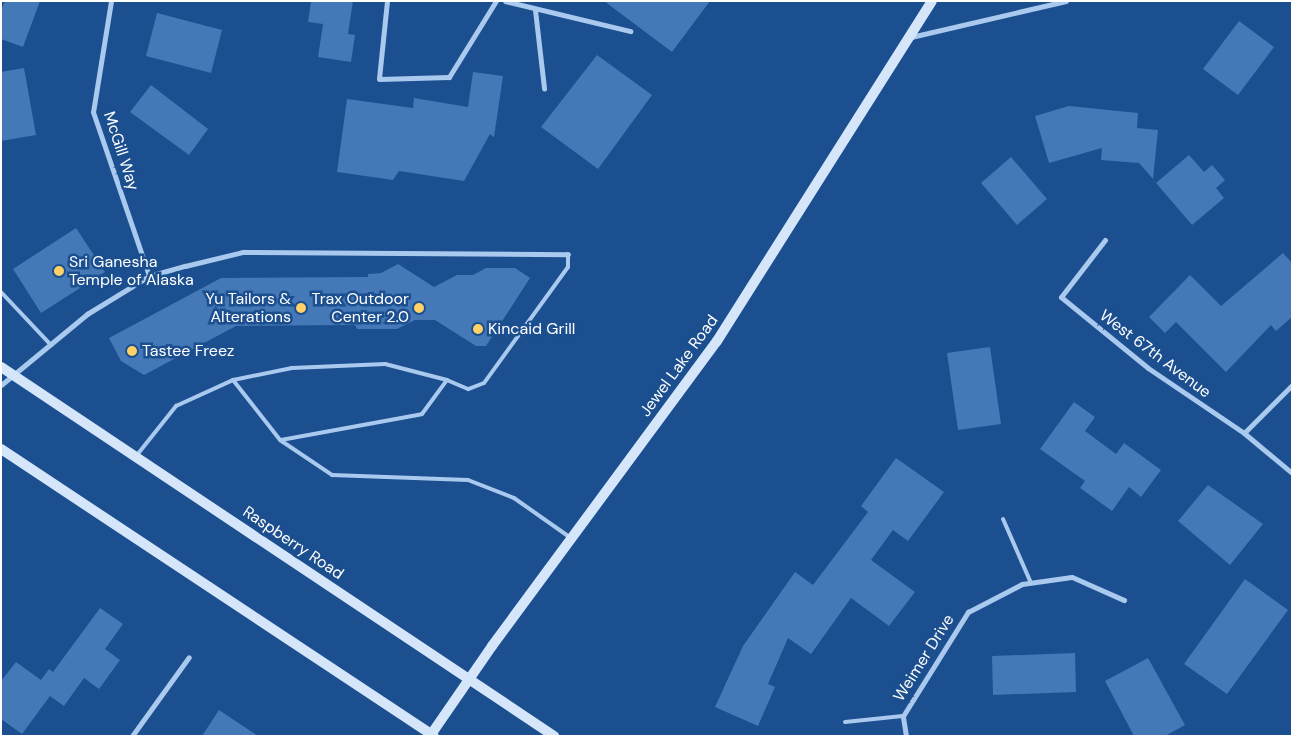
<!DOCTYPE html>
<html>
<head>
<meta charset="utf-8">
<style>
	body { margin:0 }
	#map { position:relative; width:1293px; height:737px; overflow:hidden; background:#1b4f8f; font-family:"DM Sans",sans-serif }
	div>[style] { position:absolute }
	.building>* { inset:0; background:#4478b7 }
	.lane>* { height:4px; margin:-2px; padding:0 2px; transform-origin:2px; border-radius:2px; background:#a9c9ee }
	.street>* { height:5px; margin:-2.5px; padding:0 2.5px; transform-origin:2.5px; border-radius:2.5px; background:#a9c9ee }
	.secondary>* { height:10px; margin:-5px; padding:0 5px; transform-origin:5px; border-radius:5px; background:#d6e6fa }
	.dots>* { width:14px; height:14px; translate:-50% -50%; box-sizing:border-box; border:2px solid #1b4f8f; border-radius:50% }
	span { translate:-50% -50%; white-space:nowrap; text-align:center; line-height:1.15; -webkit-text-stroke:5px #1b4f8f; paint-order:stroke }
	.street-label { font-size:16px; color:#fff }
	.poi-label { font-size:16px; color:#fff }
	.left { translate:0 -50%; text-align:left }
	.right { translate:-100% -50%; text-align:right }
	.frame { position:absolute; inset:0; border:2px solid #fff; pointer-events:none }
</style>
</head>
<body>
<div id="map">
	<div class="building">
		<i style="clip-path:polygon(5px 1px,40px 1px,23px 47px,1px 39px,1px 10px)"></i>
		<i style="clip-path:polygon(311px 1px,353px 1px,348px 34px,355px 35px,351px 62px,318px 57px,323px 24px,308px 22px)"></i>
		<i style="clip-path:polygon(604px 1px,710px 1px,672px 52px)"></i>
		<i style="clip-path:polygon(157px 13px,222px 30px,211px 73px,146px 56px)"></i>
		<i style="clip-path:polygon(1239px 21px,1274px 47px,1238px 95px,1203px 69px)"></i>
		<i style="clip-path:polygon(597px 55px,652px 95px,598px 169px,541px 127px)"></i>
		<i style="clip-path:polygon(24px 68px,36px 135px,1px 141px,1px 72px)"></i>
		<i style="clip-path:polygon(473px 72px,503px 76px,494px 137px,490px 134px,464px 181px,399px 171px,393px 180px,337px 172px,347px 99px,413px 108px,414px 98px,468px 107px)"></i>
		<i style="clip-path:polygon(151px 85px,208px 129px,189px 155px,130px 112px)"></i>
		<i style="clip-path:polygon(1069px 106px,1138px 113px,1137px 128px,1158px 130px,1153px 179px,1139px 163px,1101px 160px,1102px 148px,1049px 163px,1035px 116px)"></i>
		<i style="clip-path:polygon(1189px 155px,1204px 172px,1212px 165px,1225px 180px,1216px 188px,1224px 198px,1192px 225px,1156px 183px)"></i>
		<i style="clip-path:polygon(1011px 157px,1047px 199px,1017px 225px,981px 183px)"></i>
		<i style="clip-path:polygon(76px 228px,105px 272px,41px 313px,13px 269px)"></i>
		<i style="clip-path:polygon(1283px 253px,1292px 263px,1292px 317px,1276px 331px,1271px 325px,1226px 372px,1176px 322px,1165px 333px,1149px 317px,1190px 275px,1221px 306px)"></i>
		<i style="clip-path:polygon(398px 264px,434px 287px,457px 275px,473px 275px,486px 268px,515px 268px,530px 278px,486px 346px,476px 346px,435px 320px,415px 320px,397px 329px,357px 329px,355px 325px,236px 326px,144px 375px,121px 361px,109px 338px,221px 278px,368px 277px,368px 274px,381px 273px)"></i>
		<i style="clip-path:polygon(990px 347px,1001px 424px,958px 430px,947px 353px)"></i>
		<i style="clip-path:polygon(1074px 402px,1095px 417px,1085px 431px,1116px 454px,1124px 443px,1161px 470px,1141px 497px,1129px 487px,1112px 511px,1080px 488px,1085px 481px,1040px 449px)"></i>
		<i style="clip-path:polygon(896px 458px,944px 492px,908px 541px,893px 530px,871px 560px,915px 592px,889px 626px,851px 598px,811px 654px,788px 638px,768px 684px,775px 687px,758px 726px,715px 707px,743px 646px,795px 572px,813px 585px,868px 512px,861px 506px)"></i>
		<i style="clip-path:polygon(1208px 485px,1263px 524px,1230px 565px,1178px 521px)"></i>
		<i style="clip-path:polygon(1245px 579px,1288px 610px,1227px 694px,1184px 664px)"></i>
		<i style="clip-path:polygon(100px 608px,123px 624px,105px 649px,120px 660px,99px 689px,84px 678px,64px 706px,50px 696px,22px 734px,1px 719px,1px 681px,16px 662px,41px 680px,49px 669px,53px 672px)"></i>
		<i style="clip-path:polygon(1075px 653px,1076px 692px,993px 695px,992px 656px)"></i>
		<i style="clip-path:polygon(1148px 658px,1185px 725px,1165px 736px,1134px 736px,1105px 681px)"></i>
		<i style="clip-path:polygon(219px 710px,258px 736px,202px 736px)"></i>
	</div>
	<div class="lane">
		<i style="left:568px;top:254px;width:13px;rotate:90deg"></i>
		<i style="left:568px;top:267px;width:143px;rotate:125.9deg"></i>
		<i style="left:484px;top:383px;width:17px;rotate:159deg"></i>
		<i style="left:468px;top:389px;width:23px;rotate:-157deg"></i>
		<i style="left:447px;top:380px;width:64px;rotate:-165.5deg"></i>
		<i style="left:385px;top:364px;width:93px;rotate:177.5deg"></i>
		<i style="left:292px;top:368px;width:60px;rotate:168.5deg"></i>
		<i style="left:233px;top:380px;width:76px;rotate:51.9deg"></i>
		<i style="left:280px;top:440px;width:63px;rotate:33.9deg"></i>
		<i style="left:332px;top:475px;width:136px;rotate:2.1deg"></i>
		<i style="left:468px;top:480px;width:49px;rotate:21.4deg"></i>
		<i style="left:514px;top:498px;width:70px;rotate:35.1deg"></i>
		<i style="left:1px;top:292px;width:73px;rotate:46.7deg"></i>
		<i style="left:281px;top:440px;width:143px;rotate:-10.4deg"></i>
		<i style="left:422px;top:414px;width:42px;rotate:-53.7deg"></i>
		<i style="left:137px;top:455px;width:63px;rotate:-51.5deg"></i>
		<i style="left:176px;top:406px;width:63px;rotate:-24.5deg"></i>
		<i style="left:1003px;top:519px;width:70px;rotate:66.4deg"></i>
		<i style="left:845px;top:722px;width:58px;rotate:-5.9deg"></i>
	</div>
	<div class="street">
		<i style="left:111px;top:1px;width:112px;rotate:99.2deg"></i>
		<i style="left:93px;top:112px;width:173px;rotate:71.1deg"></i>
		<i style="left:387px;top:1px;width:78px;rotate:95.9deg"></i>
		<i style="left:379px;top:79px;width:70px;rotate:-1.6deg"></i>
		<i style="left:449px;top:77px;width:89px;rotate:-58.3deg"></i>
		<i style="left:505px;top:1px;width:129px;rotate:13.5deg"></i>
		<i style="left:535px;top:10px;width:79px;rotate:83.4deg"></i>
		<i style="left:911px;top:37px;width:159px;rotate:-13.1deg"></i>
		<i style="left:1105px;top:240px;width:72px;rotate:127.7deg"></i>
		<i style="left:1061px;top:297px;width:112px;rotate:39.2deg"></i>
		<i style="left:1148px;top:368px;width:116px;rotate:34.1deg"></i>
		<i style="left:1244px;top:433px;width:62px;rotate:39.8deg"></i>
		<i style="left:1px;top:385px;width:112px;rotate:-39.5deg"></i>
		<i style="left:87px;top:314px;width:73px;rotate:-31.5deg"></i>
		<i style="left:149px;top:276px;width:37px;rotate:-16deg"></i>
		<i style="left:185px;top:266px;width:60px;rotate:-13.6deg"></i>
		<i style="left:243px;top:252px;width:325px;rotate:0.4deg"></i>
		<i style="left:1244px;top:433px;width:68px;rotate:-45deg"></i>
		<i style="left:132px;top:736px;width:97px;rotate:-54.2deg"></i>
		<i style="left:906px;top:736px;width:20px;rotate:-99deg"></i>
		<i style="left:903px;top:716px;width:123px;rotate:-58deg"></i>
		<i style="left:968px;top:612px;width:61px;rotate:-27.4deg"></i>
		<i style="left:1022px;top:584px;width:50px;rotate:-8deg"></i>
		<i style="left:1072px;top:577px;width:57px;rotate:23.9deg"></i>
	</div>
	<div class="secondary">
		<i style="left:1px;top:367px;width:665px;rotate:33.71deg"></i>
		<i style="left:1px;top:449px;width:519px;rotate:33.54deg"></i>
		<i style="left:430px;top:736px;width:109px;rotate:-55.4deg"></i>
		<i style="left:492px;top:646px;width:379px;rotate:-53.6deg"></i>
		<i style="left:717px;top:341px;width:402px;rotate:-57.7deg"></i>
	</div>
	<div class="dots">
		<i style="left:59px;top:271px;background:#ffd166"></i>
		<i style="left:301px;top:308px;background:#ffd166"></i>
		<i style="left:419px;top:308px;background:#ffd166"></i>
		<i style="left:478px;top:329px;background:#ffd166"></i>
		<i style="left:132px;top:351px;background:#ffd166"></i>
	</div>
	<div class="street-label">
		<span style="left:121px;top:151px;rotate:72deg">McGill Way</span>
		<span style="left:1155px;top:354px;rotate:37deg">West 67th Avenue</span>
		<span style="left:679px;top:366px;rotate:-54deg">Jewel Lake Road</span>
		<span style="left:293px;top:543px;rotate:34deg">Raspberry Road</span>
		<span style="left:924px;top:658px;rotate:-58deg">Weimer Drive</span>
	</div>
	<div class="poi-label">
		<span class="left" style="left:69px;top:271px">Sri Ganesha<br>Temple of Alaska</span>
		<span class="right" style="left:291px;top:308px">Yu Tailors &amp;<br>Alterations</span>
		<span class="right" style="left:409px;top:308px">Trax Outdoor<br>Center 2.0</span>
		<span class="left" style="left:488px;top:329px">Kincaid Grill</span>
		<span class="left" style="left:142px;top:351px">Tastee Freez</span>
	</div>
	<div class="frame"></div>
</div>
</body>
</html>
